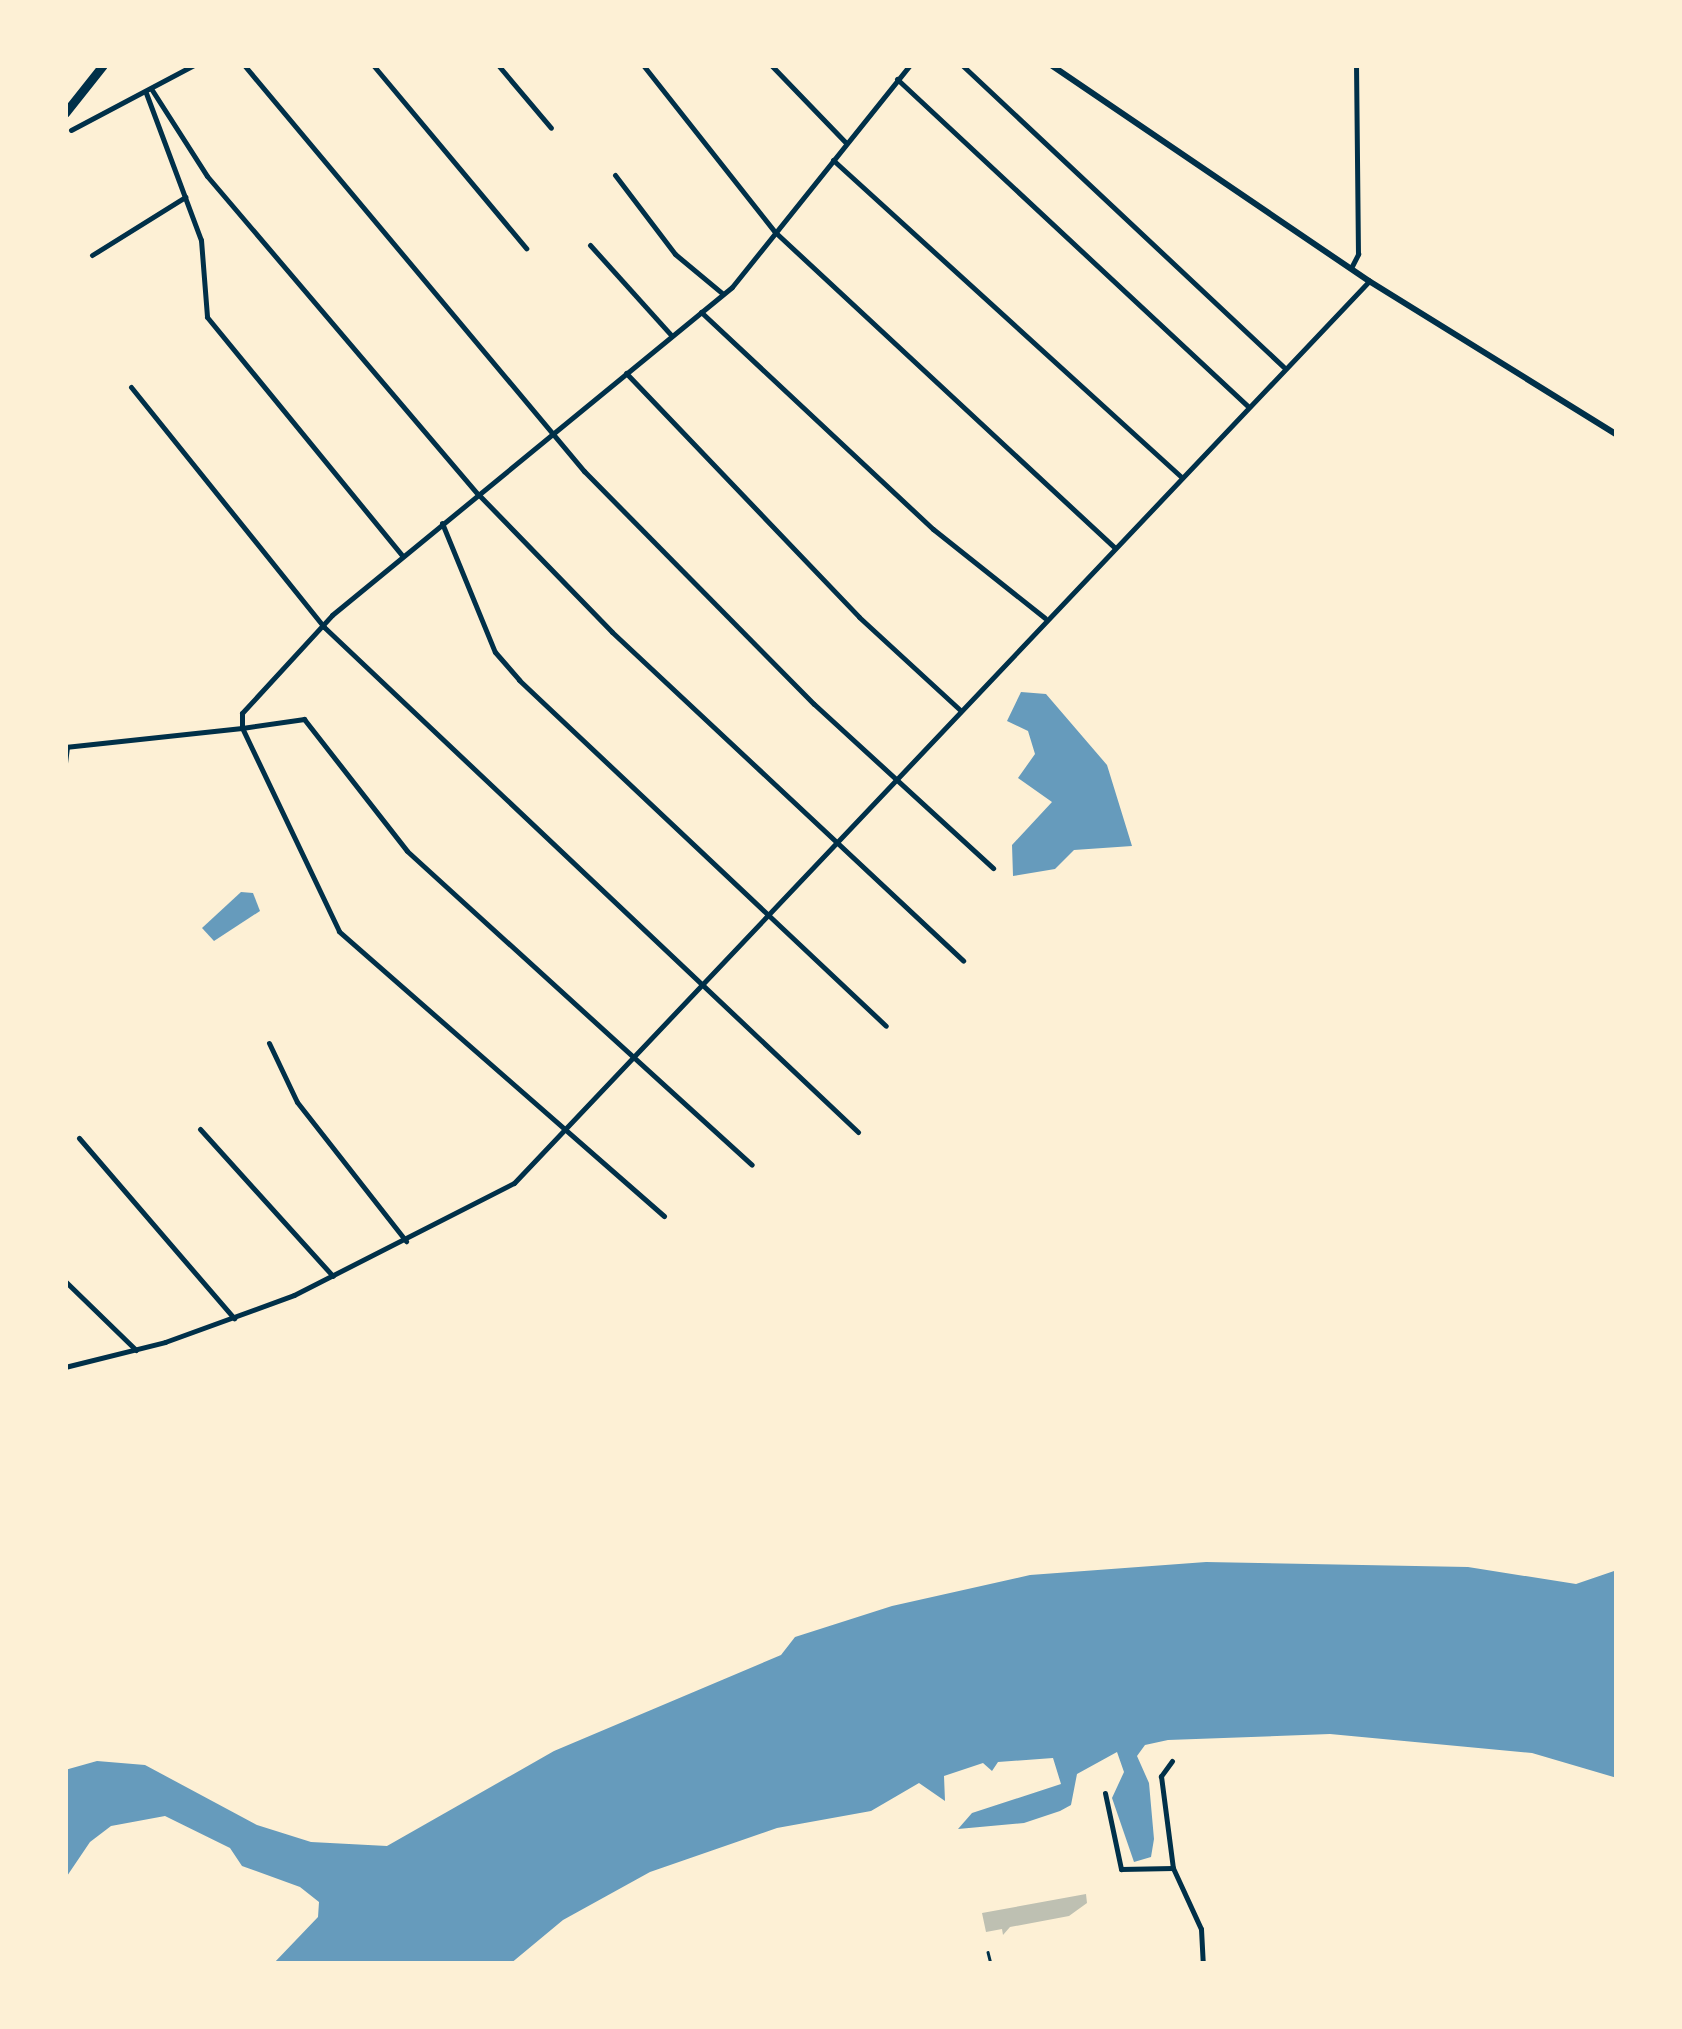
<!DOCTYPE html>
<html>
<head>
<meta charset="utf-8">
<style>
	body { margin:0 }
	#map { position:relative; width:1682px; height:2029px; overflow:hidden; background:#fdf0d5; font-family:"DM Sans",sans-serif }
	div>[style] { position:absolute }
	.water>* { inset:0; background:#669bbc }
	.building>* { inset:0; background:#bec0b2 }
	.service>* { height:2.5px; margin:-1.25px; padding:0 1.25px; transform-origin:1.25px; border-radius:1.25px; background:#003049 }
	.minor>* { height:5px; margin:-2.5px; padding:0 2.5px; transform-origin:2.5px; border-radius:2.5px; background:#003049 }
	.tertiary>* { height:6px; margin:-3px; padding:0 3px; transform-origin:3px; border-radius:3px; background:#003049 }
	.trunk>* { height:9px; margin:-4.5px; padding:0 4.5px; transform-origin:4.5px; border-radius:4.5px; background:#003049 }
	span { translate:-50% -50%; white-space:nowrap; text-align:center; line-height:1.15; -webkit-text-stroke:10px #fdf0d5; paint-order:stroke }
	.frame { position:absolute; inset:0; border:68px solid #fdf0d5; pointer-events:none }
</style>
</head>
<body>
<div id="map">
	<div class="water">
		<i style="clip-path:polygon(1021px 692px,1046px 694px,1107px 765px,1132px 846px,1074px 850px,1055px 869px,1013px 876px,1012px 845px,1052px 802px,1018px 778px,1035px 754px,1028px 731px,1007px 721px)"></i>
		<i style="clip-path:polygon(241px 892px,253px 893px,260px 911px,214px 941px,202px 928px)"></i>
		<i style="clip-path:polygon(1206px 1562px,1468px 1567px,1576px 1584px,1617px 1570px,1617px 1778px,1532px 1753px,1330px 1734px,1168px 1740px,1145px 1745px,1137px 1756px,1149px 1783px,1154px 1839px,1151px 1857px,1134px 1862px,1112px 1798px,1124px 1772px,1117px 1752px,1077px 1774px,1071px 1805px,1060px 1811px,1024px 1823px,958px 1829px,972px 1813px,1061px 1784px,1053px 1758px,998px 1762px,992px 1771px,983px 1763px,944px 1776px,945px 1801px,919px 1783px,871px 1811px,777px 1828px,650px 1872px,563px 1920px,510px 1964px,273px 1964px,318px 1917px,319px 1902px,300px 1887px,242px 1866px,230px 1848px,165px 1816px,111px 1826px,90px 1842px,65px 1879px,65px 1770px,97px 1761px,145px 1765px,257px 1825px,311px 1842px,387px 1846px,554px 1751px,781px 1655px,795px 1637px,892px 1606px,1030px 1575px)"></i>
	</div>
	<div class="building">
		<i style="clip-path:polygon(1086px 1894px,1087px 1903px,1069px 1916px,1010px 1927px,1003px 1935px,1002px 1929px,986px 1932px,982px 1913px)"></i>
	</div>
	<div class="service">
		<i style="left:988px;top:1952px;width:12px;rotate:76deg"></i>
	</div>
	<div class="minor">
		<i style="left:244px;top:65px;width:530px;rotate:50.06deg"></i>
		<i style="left:584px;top:471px;width:327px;rotate:45.4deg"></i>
		<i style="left:814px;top:704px;width:243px;rotate:42.5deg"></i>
		<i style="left:373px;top:65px;width:239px;rotate:50.1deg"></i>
		<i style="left:498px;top:65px;width:82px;rotate:49.9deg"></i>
		<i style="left:643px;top:65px;width:213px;rotate:51.7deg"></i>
		<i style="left:775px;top:232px;width:463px;rotate:42.9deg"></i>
		<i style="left:771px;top:65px;width:107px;rotate:46.1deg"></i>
		<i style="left:962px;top:65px;width:441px;rotate:43.2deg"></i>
		<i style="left:897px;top:79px;width:480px;rotate:43deg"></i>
		<i style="left:152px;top:90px;width:102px;rotate:57.4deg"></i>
		<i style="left:207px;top:176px;width:418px;rotate:49.6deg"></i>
		<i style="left:478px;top:494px;width:192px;rotate:45.8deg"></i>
		<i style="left:612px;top:632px;width:481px;rotate:43.1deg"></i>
		<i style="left:146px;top:93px;width:157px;rotate:69.5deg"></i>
		<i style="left:201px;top:240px;width:77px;rotate:85.5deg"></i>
		<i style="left:207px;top:317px;width:308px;rotate:50.7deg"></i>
		<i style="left:71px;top:130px;width:139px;rotate:-27.9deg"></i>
		<i style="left:833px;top:160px;width:471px;rotate:42.3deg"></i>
		<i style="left:615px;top:175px;width:99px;rotate:52.8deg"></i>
		<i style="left:675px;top:254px;width:62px;rotate:39.8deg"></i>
		<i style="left:590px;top:245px;width:122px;rotate:48deg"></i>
		<i style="left:92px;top:255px;width:110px;rotate:-31.9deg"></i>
		<i style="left:1351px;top:268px;width:16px;rotate:-63deg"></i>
		<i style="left:1358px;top:254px;width:189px;rotate:-90.6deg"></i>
		<i style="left:701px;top:312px;width:318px;rotate:43.1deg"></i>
		<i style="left:933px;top:529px;width:143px;rotate:38.5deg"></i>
		<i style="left:626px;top:373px;width:337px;rotate:46.3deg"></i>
		<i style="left:859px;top:617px;width:137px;rotate:42.6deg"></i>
		<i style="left:131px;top:387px;width:308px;rotate:51.2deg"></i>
		<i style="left:324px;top:627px;width:735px;rotate:43.4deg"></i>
		<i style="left:442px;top:523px;width:139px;rotate:67.7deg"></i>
		<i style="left:495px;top:652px;width:37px;rotate:49deg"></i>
		<i style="left:519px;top:680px;width:504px;rotate:43.31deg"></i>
		<i style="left:65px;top:747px;width:178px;rotate:-6.1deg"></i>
		<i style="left:242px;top:728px;width:15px;rotate:-90deg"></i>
		<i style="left:242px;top:713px;width:133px;rotate:-47.4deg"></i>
		<i style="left:332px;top:615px;width:517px;rotate:-39.35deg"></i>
		<i style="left:732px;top:287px;width:285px;rotate:-51.3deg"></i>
		<i style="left:65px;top:763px;width:16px;rotate:-83deg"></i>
		<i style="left:269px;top:1043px;width:65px;rotate:64.6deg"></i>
		<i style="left:297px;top:1102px;width:177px;rotate:51.9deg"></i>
		<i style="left:200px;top:1129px;width:198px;rotate:47.9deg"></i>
		<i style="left:79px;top:1138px;width:238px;rotate:49.3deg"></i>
		<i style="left:664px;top:1216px;width:432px;rotate:-138.8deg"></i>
		<i style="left:339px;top:931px;width:225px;rotate:-115.5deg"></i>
		<i style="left:242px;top:728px;width:63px;rotate:-8.3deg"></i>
		<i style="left:304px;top:719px;width:167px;rotate:52deg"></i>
		<i style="left:407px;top:851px;width:466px;rotate:42.3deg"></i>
		<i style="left:65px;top:1281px;width:99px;rotate:44.2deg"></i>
		<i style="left:65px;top:1367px;width:103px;rotate:-14deg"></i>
		<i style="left:165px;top:1342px;width:137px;rotate:-20deg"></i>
		<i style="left:294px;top:1295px;width:247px;rotate:-27deg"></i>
		<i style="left:514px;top:1183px;width:1243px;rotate:-46.53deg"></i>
		<i style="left:1172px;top:1761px;width:19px;rotate:126deg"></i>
		<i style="left:1161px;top:1776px;width:93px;rotate:82.6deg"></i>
		<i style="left:1173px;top:1868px;width:67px;rotate:65.3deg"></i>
		<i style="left:1201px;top:1929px;width:35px;rotate:87deg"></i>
		<i style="left:1105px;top:1793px;width:78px;rotate:78.1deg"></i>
		<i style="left:1121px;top:1869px;width:52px;rotate:-1.1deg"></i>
	</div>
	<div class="tertiary">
		<i style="left:1051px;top:65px;width:384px;rotate:34.2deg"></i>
		<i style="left:1369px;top:281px;width:292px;rotate:31.8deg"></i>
	</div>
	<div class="trunk">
		<i style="left:65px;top:113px;width:61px;rotate:-51.6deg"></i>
	</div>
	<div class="frame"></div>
</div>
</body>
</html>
